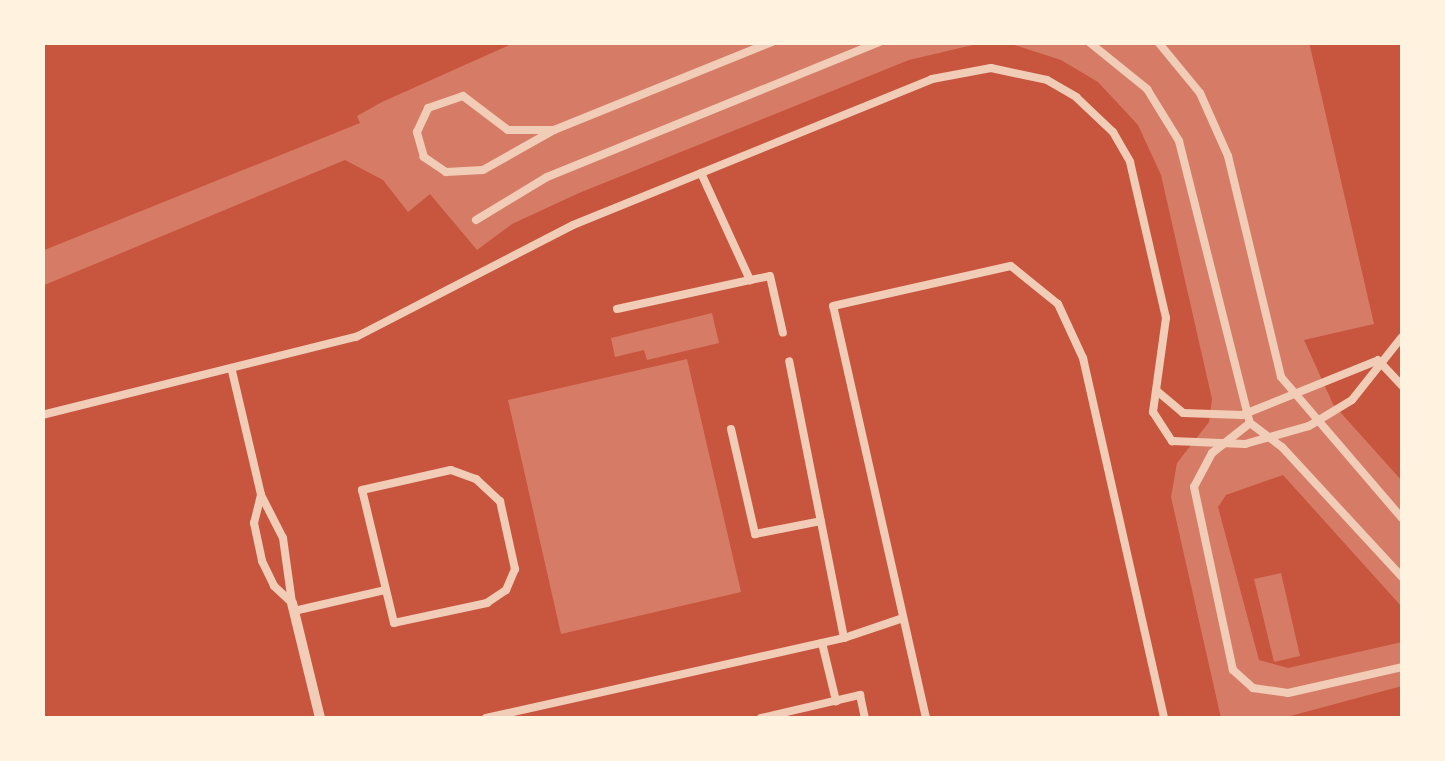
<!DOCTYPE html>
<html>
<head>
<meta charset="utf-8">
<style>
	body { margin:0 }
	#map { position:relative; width:1445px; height:761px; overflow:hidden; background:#c8553d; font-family:"Fira Sans",sans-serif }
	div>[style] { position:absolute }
	.building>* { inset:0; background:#d67c66 }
	.service>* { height:8px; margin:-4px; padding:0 4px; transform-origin:4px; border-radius:4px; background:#f1ccb7 }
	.minor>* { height:10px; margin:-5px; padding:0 5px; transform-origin:5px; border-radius:5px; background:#f1ccb7 }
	span { translate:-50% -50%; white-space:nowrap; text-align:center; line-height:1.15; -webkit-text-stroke:9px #fff3e0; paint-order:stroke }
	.frame { position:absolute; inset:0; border:45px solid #fff3e0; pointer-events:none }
</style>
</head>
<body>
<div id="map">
	<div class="building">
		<i style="clip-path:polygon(516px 42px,973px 45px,909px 60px,579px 193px,512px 224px,477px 250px,430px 194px,408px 212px,383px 180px,345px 160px,42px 286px,42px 251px,360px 123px,357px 116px,382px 102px)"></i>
		<i style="clip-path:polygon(1005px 42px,1309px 42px,1374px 324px,1304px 340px,1333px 404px,1402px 481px,1402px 607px,1283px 475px,1226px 495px,1218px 507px,1259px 660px,1288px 668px,1402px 642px,1402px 686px,1283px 718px,1221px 718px,1171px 497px,1177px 463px,1209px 422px,1212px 399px,1161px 175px,1138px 125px,1098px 82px,1061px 60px)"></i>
		<i style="clip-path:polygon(712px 313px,719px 343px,647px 360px,644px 350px,615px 357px,611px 338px)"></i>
		<i style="clip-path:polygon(687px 359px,741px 592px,561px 634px,508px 400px)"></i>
		<i style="clip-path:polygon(1281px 573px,1300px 656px,1274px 662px,1254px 579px)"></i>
	</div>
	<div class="service">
		<i style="left:1089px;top:42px;width:75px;rotate:39deg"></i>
		<i style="left:1147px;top:89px;width:61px;rotate:58.4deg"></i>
		<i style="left:1179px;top:141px;width:291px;rotate:75.9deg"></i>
		<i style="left:1250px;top:423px;width:40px;rotate:37deg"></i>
		<i style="left:1282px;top:447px;width:177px;rotate:47.3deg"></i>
		<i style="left:1158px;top:42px;width:66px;rotate:50.5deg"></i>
		<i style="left:1200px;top:93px;width:69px;rotate:66deg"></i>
		<i style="left:1228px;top:156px;width:227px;rotate:76.5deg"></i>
		<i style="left:1281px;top:377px;width:186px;rotate:49.4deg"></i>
		<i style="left:463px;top:96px;width:56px;rotate:37.1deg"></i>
		<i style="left:508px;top:130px;width:46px"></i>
		<i style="left:554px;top:130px;width:81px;rotate:150.6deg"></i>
		<i style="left:483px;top:170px;width:37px;rotate:177deg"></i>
		<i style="left:446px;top:172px;width:27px;rotate:-146deg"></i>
		<i style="left:424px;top:157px;width:26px;rotate:-106deg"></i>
		<i style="left:417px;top:132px;width:26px;rotate:-65deg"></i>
		<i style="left:428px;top:108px;width:37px;rotate:-19deg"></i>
		<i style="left:554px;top:130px;width:235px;rotate:-22deg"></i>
		<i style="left:701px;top:173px;width:118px;rotate:65.4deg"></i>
		<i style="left:750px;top:280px;width:20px;rotate:-11deg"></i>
		<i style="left:770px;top:276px;width:58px;rotate:77.2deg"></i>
		<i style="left:476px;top:220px;width:83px;rotate:-31.2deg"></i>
		<i style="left:547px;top:177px;width:358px;rotate:-22.1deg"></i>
		<i style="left:617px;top:309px;width:136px;rotate:-12.3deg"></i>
		<i style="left:1378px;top:360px;width:35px;rotate:47deg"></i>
		<i style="left:232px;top:371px;width:127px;rotate:76.8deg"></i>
		<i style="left:261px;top:495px;width:48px;rotate:62.9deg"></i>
		<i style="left:283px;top:538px;width:66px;rotate:82.1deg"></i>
		<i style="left:1157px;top:391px;width:34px;rotate:40deg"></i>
		<i style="left:1183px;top:413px;width:59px;rotate:1.9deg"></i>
		<i style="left:1242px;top:415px;width:144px;rotate:-21.9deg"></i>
		<i style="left:42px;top:415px;width:324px;rotate:-14deg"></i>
		<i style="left:356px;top:337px;width:244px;rotate:-27.3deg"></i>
		<i style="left:573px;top:225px;width:388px;rotate:-22.1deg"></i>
		<i style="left:932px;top:79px;width:60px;rotate:-10.6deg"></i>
		<i style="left:991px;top:68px;width:57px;rotate:12.1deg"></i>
		<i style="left:1047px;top:80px;width:34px;rotate:30deg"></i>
		<i style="left:1076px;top:97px;width:51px;rotate:43.4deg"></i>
		<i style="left:1113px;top:132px;width:34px;rotate:60deg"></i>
		<i style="left:1130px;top:162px;width:160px;rotate:77deg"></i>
		<i style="left:1166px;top:318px;width:95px;rotate:97.9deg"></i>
		<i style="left:1153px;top:412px;width:35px;rotate:57deg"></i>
		<i style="left:1172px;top:441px;width:73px;rotate:2.4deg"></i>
		<i style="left:1245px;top:444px;width:66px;rotate:-15.7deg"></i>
		<i style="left:1309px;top:426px;width:50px;rotate:-31.2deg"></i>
		<i style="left:1352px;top:400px;width:80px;rotate:-51.6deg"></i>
		<i style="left:1250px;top:423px;width:48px;rotate:141.7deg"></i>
		<i style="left:1212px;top:453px;width:38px;rotate:118deg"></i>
		<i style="left:1194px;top:487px;width:187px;rotate:78deg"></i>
		<i style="left:1233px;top:670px;width:27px;rotate:42deg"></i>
		<i style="left:1253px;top:688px;width:35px;rotate:8deg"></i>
		<i style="left:1288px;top:693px;width:117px;rotate:-12.8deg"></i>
		<i style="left:731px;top:429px;width:108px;rotate:77.1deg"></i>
		<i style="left:755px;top:534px;width:67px;rotate:-11.1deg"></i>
		<i style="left:451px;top:470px;width:27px;rotate:20deg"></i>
		<i style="left:476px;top:479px;width:33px;rotate:43deg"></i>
		<i style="left:500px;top:501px;width:70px;rotate:77.6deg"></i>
		<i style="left:515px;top:569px;width:23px;rotate:113deg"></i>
		<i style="left:506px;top:590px;width:23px;rotate:146deg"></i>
		<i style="left:487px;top:603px;width:95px;rotate:167.9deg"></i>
		<i style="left:394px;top:623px;width:137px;rotate:-103.5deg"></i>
		<i style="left:362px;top:490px;width:91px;rotate:-12.7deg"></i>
		<i style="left:261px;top:495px;width:29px;rotate:104deg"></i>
		<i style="left:254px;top:523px;width:39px;rotate:78deg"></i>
		<i style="left:262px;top:561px;width:28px;rotate:64deg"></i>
		<i style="left:274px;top:586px;width:25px;rotate:43deg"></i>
		<i style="left:294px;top:611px;width:93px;rotate:-13deg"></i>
		<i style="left:844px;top:638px;width:62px;rotate:-18.7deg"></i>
		<i style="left:822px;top:643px;width:60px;rotate:76.4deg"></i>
		<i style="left:486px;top:718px;width:367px;rotate:-12.6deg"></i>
		<i style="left:844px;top:638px;width:282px;rotate:-101.2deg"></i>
		<i style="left:761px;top:718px;width:102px;rotate:-13.1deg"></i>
		<i style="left:860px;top:695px;width:24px;rotate:78deg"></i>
		<i style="left:926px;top:718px;width:422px;rotate:-102.7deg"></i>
		<i style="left:833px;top:306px;width:182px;rotate:-12.7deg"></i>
		<i style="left:1011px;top:266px;width:60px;rotate:39deg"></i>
		<i style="left:1058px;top:304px;width:60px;rotate:65.2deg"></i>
		<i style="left:1083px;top:358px;width:369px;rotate:77.3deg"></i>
	</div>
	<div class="minor">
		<i style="left:292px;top:603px;width:118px;rotate:76.3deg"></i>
	</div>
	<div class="frame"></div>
</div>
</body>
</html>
